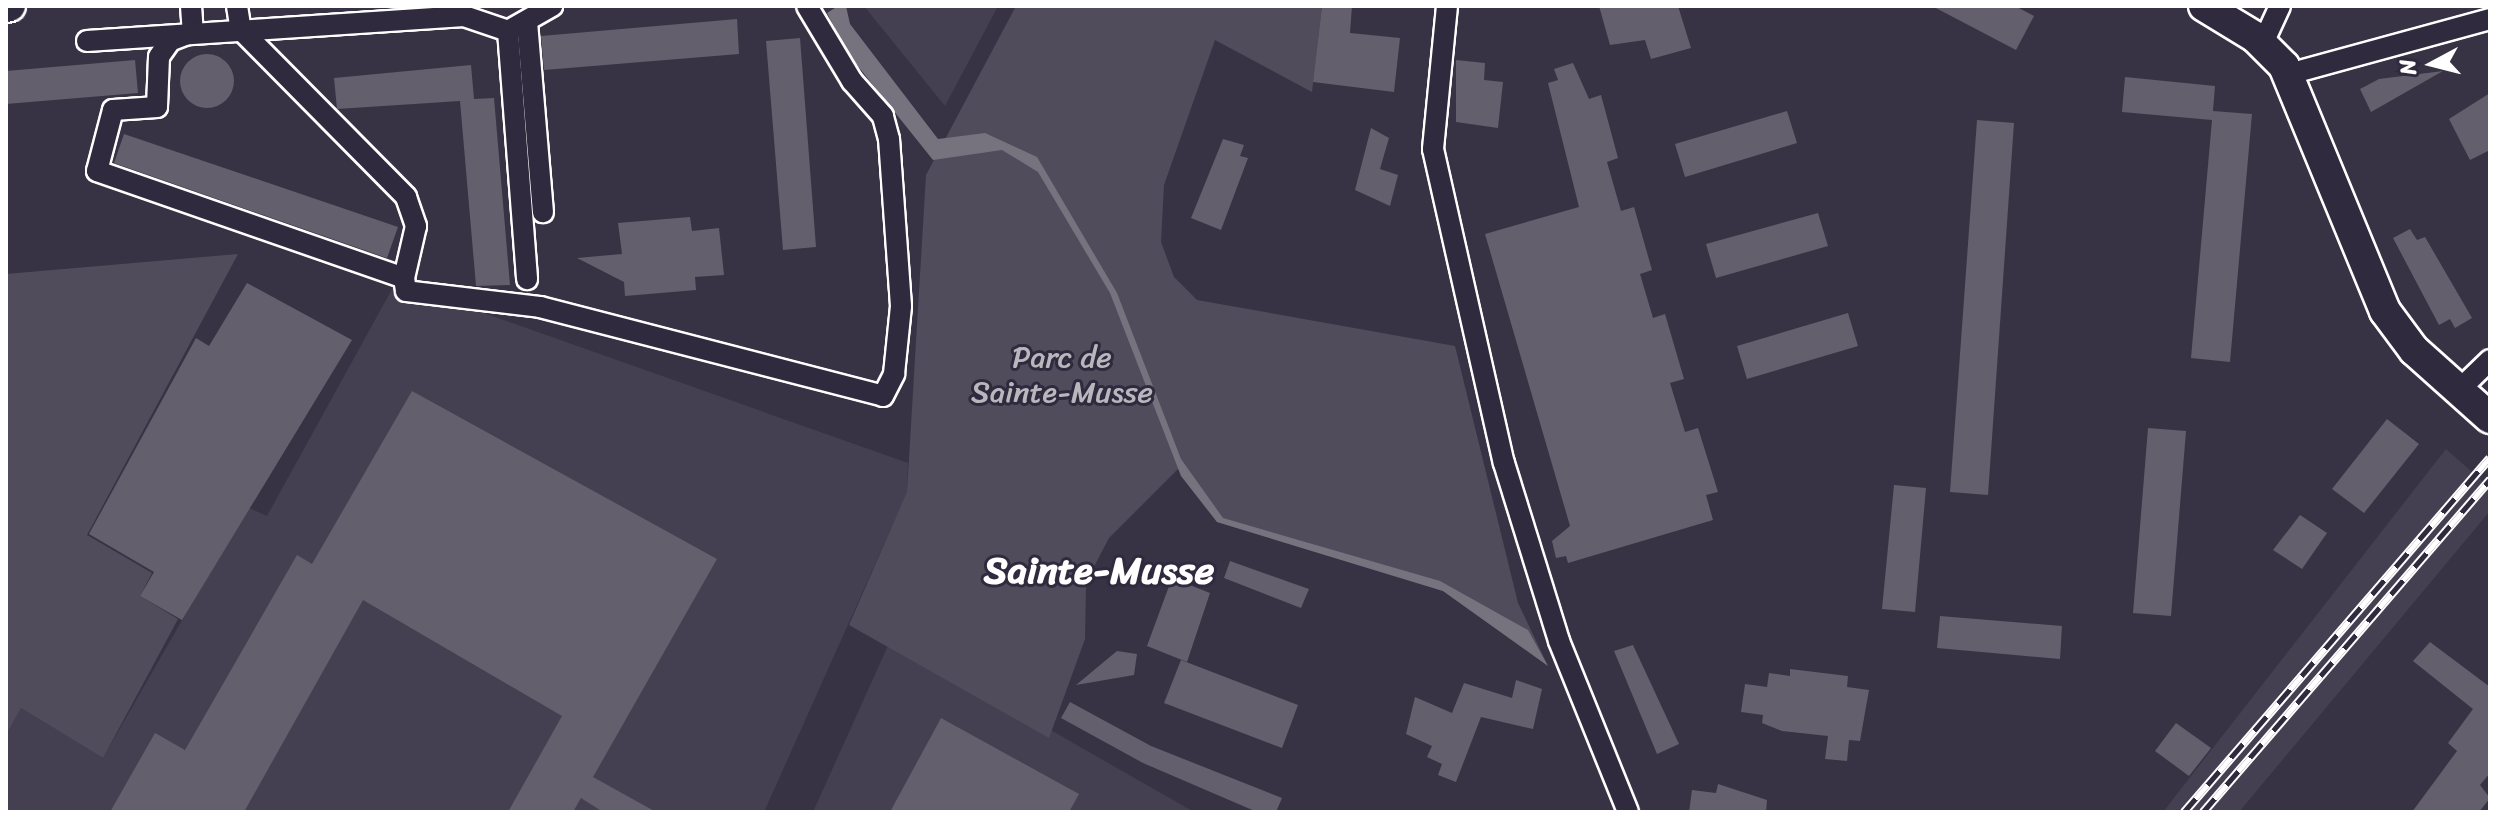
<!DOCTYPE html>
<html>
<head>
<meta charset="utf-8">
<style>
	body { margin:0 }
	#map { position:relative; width:2496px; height:818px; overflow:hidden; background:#373345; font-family:Sriracha,sans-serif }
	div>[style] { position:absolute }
	.built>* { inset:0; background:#444051 }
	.green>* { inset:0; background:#514c5c }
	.water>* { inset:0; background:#76737f }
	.building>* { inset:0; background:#635f6d }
	.round { border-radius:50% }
	.roads { filter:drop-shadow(2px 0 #fff) drop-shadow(-2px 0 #fff) drop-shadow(0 2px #fff) drop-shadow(0 -2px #fff) }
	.minor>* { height:20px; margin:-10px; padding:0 10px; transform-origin:10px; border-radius:10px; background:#2f2a3d }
	.secondary>* { height:30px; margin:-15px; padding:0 15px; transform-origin:15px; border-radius:15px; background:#2f2a3d }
	.rail>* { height:9px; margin-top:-4.5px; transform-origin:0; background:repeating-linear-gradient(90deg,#2f2a3d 0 18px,#fff 0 36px); box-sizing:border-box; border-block:2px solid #fff }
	span { translate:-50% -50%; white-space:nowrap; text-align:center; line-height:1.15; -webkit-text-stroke:6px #2f2a3d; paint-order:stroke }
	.park-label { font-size:30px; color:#b9b7be }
	.district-label { font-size:38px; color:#fff; font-weight:700 }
	.frame { position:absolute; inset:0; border:8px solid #fff; pointer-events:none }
	.north { position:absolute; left:2392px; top:24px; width:80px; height:80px; -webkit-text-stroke:6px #2f2a3d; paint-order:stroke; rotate:263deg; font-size:22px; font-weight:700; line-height:32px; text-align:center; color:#fff }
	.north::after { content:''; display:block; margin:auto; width:28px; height:36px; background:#fff; clip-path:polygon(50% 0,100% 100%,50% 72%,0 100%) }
</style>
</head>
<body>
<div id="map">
	<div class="built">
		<i style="clip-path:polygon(864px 6px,998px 6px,945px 106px)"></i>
		<i style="clip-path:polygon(396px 282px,908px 463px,907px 493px,764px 812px,6px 812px,6px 735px,21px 708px,103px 758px,247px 507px,267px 516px)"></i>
		<i style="clip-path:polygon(2446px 449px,2490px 488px,2490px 511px,2239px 812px,2163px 812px)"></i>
		<i style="clip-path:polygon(891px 639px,1194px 812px,813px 812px)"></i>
	</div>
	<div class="green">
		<i style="clip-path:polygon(1016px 6px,1322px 6px,1312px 92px,1215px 40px,1164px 185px,1161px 242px,1174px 277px,1197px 300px,1455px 346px,1518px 603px,1548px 666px,1443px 591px,1217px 522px,1178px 469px,1109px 538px,1086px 582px,1085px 639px,1049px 738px,849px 625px,907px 492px,926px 175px)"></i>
		<i style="clip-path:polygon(238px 254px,87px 535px,152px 573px,140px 596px,178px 619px,103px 758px,21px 708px,6px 735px,6px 274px)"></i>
	</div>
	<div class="water">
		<i style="clip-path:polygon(838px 6px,846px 6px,850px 24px,938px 139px,985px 133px,1037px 157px,1117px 293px,1181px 459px,1223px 518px,1440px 581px,1528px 630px,1548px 666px,1443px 591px,1217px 522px,1181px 476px,1110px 293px,1038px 172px,1002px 150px,933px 160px,849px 55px,827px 13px)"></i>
	</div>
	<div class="building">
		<i style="clip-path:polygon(1322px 6px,1352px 6px,1350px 33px,1400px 38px,1394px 92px,1313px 82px)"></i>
		<i style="clip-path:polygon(1599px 6px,1678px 6px,1691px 48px,1651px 59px,1645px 40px,1610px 45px)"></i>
		<i style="clip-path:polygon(1932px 6px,2015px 6px,2034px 16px,2016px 50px)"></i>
		<i style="clip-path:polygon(737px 19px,739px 54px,544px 70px,541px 36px)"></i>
		<i style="clip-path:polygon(800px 38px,816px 247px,783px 250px,766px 41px)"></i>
		<i class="round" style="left:180px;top:54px;width:54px;height:54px"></i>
		<i style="clip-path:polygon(135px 60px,138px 93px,6px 104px,6px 71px)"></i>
		<i style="clip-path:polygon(1456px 60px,1485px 63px,1484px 80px,1503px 82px,1498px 128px,1456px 122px)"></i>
		<i style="clip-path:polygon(1573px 63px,1589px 99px,1601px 95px,1618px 158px,1607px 162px,1621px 211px,1634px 207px,1652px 270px,1640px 274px,1653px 318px,1665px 314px,1684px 379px,1670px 383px,1685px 432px,1698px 428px,1718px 492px,1706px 495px,1713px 520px,1568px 563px,1566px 556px,1556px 558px,1552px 541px,1570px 526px,1485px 234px,1579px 207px,1548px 83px,1558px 80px,1554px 69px)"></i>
		<i style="clip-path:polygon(471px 65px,474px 99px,494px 98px,510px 285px,476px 286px,460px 101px,337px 109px,334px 78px)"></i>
		<i style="clip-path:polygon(2443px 71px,2371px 112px,2360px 89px,2379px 79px)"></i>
		<i style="clip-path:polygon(2125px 77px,2215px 86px,2213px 111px,2252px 114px,2230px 362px,2191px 358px,2212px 120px,2122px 112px)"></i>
		<i style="clip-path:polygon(2490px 93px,2490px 150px,2470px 160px,2449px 119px)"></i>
		<i style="clip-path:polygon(1787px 111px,1797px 143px,1685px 177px,1675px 144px)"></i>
		<i style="clip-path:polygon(1977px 120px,2014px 123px,1988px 495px,1950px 492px)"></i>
		<i style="clip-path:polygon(1371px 128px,1389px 138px,1380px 169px,1398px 175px,1390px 206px,1355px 190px)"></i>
		<i style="clip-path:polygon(124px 134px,398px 227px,387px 258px,114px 163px)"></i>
		<i style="clip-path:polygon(1223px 139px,1244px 145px,1240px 156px,1248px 158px,1221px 230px,1191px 218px)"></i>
		<i style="clip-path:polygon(1818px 213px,1828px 246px,1716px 278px,1706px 244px)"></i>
		<i style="clip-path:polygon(690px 217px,692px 231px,719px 228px,724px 275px,695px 277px,696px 290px,625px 296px,624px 282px,577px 258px,622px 254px,618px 223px)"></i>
		<i style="clip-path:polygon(2410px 229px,2417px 240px,2425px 237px,2472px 318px,2455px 328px,2450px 319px,2439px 325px,2393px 238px)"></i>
		<i style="clip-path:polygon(247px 283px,352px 340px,182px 620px,140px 596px,154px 572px,89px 534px,196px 338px,209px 346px)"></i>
		<i style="clip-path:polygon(1848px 313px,1858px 346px,1747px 379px,1737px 346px)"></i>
		<i style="clip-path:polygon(412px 391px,717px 559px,593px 777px,656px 812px,603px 812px,581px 798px,573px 812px,508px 812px,562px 716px,363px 600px,244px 812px,110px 812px,155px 733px,185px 750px,297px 555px,312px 564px)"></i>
		<i style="clip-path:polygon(2387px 419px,2419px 444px,2364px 513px,2332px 489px)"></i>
		<i style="clip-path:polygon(2148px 428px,2186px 431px,2171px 616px,2133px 613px)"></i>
		<i style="clip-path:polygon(1894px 485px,1926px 488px,1915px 612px,1882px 609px)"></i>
		<i style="clip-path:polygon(2300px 515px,2327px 533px,2302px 569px,2273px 550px)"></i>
		<i style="clip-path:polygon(1230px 561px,1309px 589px,1301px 608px,1224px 578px)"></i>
		<i style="clip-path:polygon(1172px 578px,1210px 593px,1187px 662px,1147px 646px)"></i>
		<i style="clip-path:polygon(1940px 616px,2062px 626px,2060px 659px,1937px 648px)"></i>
		<i style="clip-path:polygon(2430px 642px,2490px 687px,2490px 773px,2480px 785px,2490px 798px,2479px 812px,2412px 812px,2457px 751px,2448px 743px,2473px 709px,2413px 661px)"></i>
		<i style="clip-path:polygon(1633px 645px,1679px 744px,1657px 754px,1614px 651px)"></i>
		<i style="clip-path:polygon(1117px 651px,1137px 654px,1134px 675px,1076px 685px)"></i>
		<i style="clip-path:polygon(1181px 660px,1298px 705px,1282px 748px,1164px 703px)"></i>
		<i style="clip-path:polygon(1790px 669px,1848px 676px,1847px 687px,1869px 690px,1860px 741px,1849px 740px,1847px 761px,1825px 759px,1828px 736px,1782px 731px,1762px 723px,1763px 715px,1741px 712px,1745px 684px,1767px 687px,1769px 673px,1790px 676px)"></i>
		<i style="clip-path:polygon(1516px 680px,1542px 689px,1533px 729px,1481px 717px,1456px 782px,1438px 775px,1442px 764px,1427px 757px,1432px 746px,1406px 734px,1415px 697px,1452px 713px,1464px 683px,1512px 698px)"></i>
		<i style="clip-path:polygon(1070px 702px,1151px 746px,1282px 798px,1276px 812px,1257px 812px,1143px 763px,1061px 718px)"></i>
		<i style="clip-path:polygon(941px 718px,1079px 794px,1069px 812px,890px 812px)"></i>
		<i style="clip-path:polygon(2176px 723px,2211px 748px,2189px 776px,2155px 751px)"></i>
		<i style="clip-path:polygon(1718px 784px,1767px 800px,1766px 812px,1689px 812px,1692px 790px,1716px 793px)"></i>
	</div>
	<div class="roads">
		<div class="minor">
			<i style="left:191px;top:6px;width:26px;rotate:86deg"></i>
			<i style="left:237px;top:6px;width:24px;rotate:81deg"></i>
			<i style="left:241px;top:30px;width:235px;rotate:45.3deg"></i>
			<i style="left:406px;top:197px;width:31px;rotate:71deg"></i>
			<i style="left:416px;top:226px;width:53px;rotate:103deg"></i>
			<i style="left:1447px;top:6px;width:144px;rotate:95.6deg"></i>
			<i style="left:1433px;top:149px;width:322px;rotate:77.3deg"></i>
			<i style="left:1504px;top:463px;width:186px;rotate:72.8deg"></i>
			<i style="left:1559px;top:641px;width:184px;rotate:68deg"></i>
			<i style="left:527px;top:22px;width:191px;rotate:85.2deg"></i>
			<i style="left:508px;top:31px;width:249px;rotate:85.6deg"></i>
			<i style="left:193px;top:32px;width:25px;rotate:159deg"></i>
			<i style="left:170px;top:41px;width:19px;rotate:125deg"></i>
			<i style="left:159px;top:57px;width:50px;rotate:92.3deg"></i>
			<i style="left:157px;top:107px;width:44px;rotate:176.1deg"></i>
			<i style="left:113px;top:110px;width:63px;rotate:104.7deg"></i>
			<i style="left:97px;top:171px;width:325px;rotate:19.2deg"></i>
			<i style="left:404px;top:278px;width:13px;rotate:81deg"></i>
			<i style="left:406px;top:291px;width:135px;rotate:6.8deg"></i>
			<i style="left:540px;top:307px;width:354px;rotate:14.5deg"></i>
			<i style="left:883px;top:396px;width:25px;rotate:-63deg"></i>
			<i style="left:894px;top:374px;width:68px;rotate:-84.1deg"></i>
			<i style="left:901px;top:306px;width:167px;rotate:-94.1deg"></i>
			<i style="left:889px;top:139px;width:24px;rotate:-105deg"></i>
			<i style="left:883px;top:116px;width:47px;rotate:-131.5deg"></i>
			<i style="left:852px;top:81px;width:87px;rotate:-121deg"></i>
			<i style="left:87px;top:41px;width:378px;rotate:-3.8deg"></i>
			<i style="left:464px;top:16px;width:46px;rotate:18.8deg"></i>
			<i style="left:508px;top:31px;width:51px;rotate:-29.6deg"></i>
			<i style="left:2263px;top:43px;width:41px;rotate:-65.3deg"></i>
			<i style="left:2289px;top:74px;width:208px;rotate:-15.3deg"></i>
			<i style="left:2459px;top:390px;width:43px;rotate:-44.1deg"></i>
		</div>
		<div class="secondary">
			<i style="left:2204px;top:6px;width:60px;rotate:31.3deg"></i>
			<i style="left:2255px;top:37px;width:41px;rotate:45deg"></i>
			<i style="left:2284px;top:66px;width:265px;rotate:67.6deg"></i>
			<i style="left:2385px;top:311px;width:49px;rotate:53.4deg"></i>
			<i style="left:2414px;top:350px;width:102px;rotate:41.8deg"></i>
			<i style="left:6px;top:7px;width:4px;rotate:-14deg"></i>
		</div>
	</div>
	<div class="rail">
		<i style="left:2184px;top:812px;width:468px;rotate:-49.2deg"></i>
		<i style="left:2203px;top:812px;width:440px;rotate:-49.2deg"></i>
	</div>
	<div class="park-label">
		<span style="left:1062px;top:374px">Parc de<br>Sainte-Musse</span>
	</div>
	<div class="district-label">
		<span style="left:1099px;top:571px">Sainte-Musse</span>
	</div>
	<div class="frame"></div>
	<div class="north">N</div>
</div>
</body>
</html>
